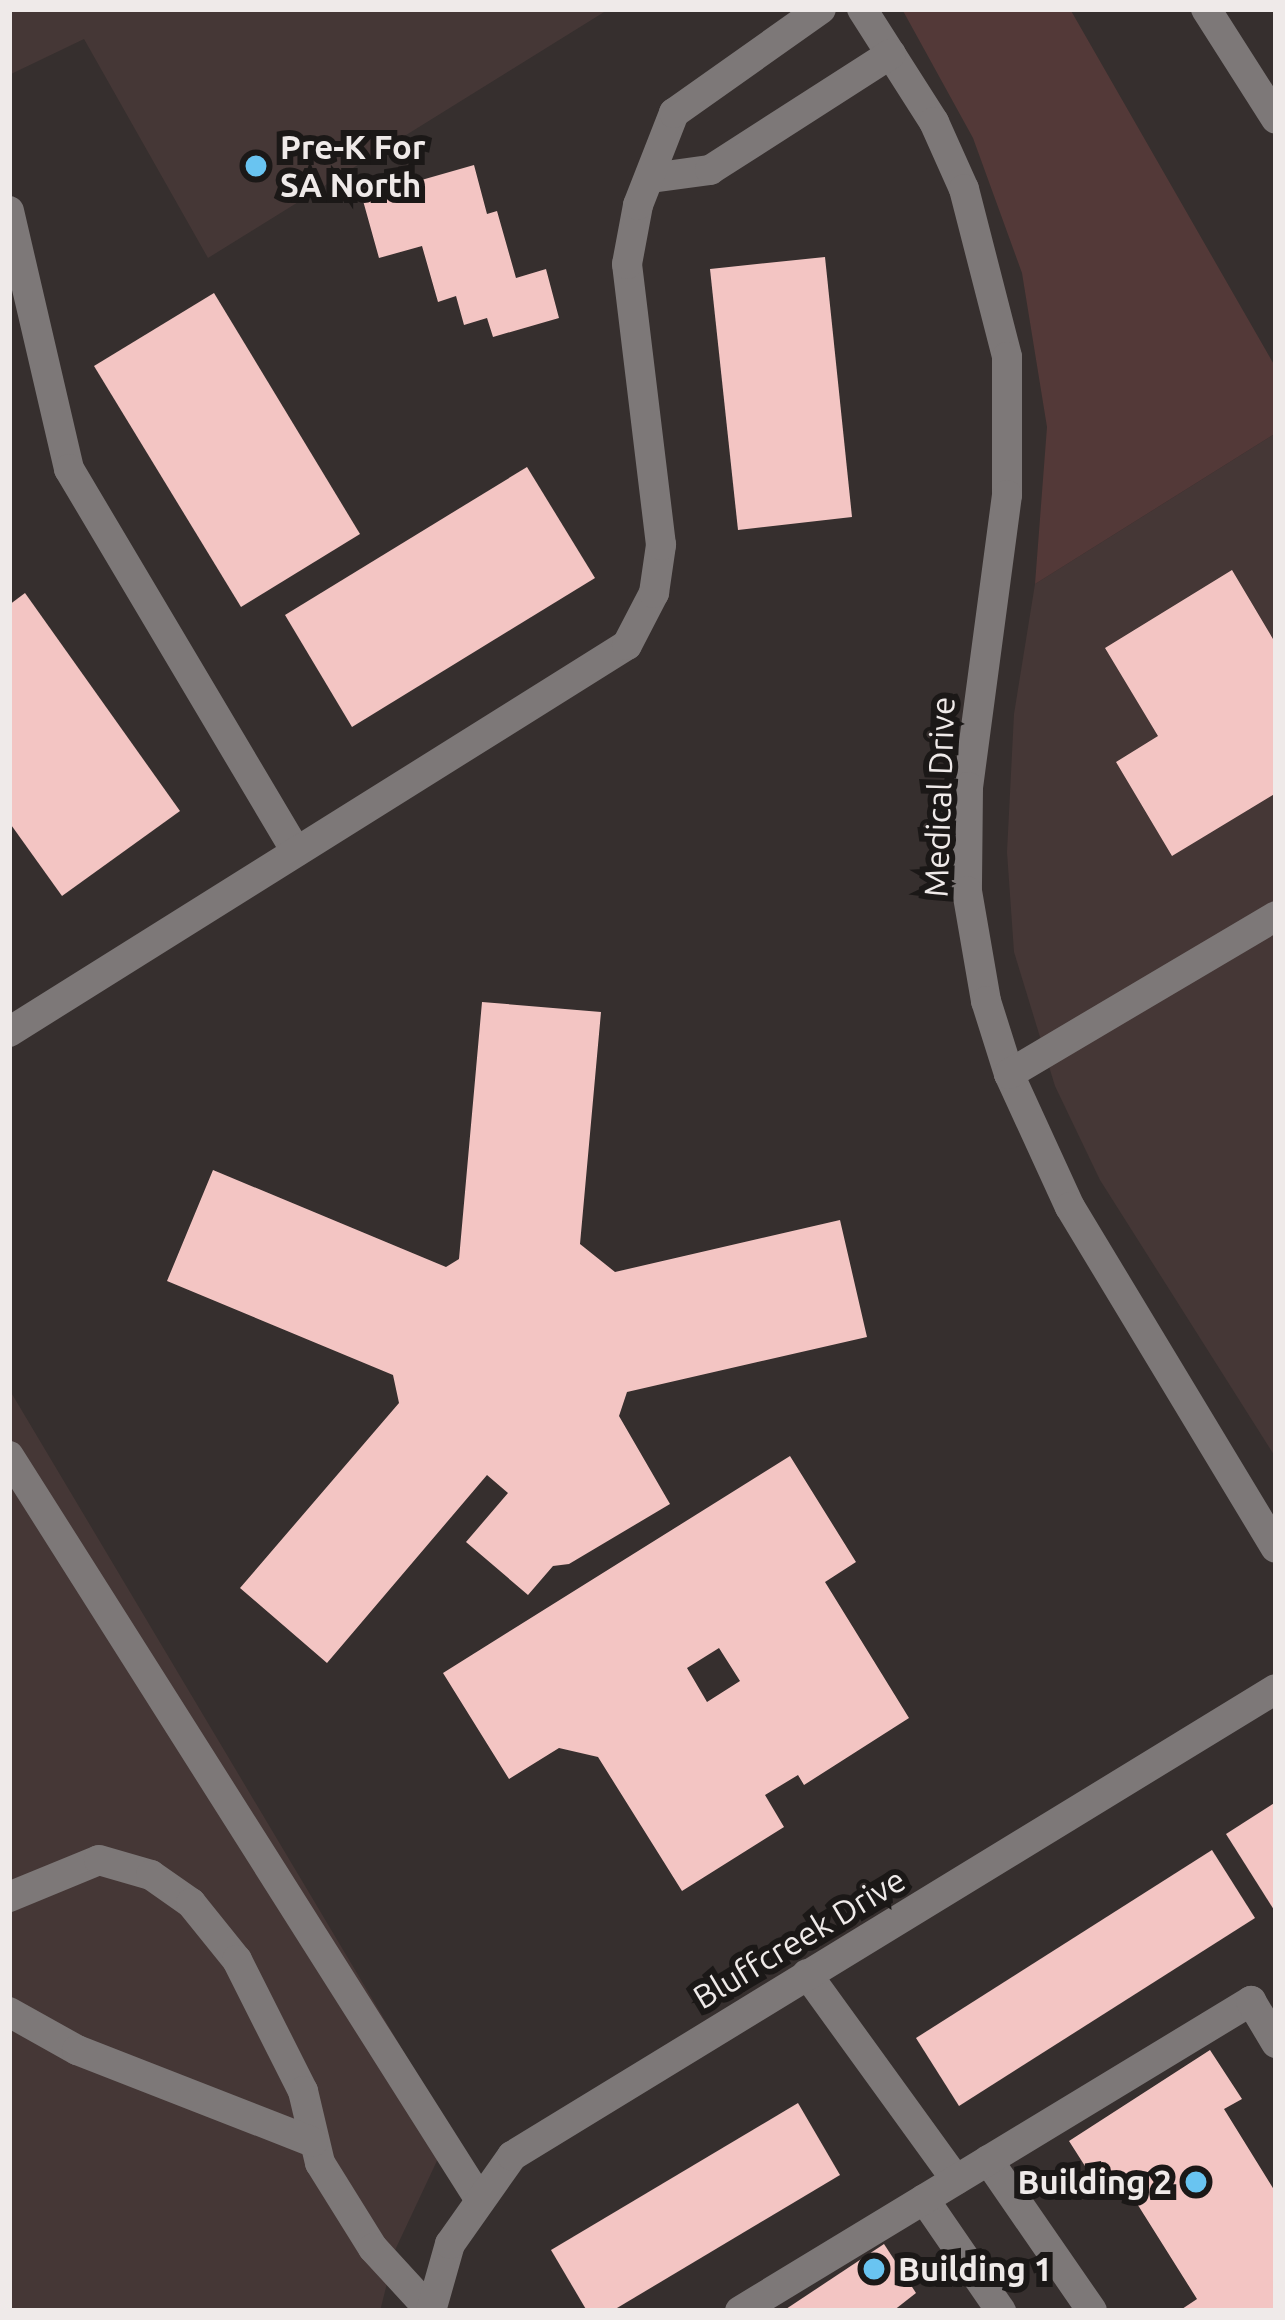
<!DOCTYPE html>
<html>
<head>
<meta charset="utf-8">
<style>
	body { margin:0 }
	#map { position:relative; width:1285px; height:2320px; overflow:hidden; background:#362f2e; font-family:Ubuntu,sans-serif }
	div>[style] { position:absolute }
	.built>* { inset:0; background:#453736 }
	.green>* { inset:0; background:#533938 }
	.building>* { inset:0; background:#f3c5c3 }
	.minor>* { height:30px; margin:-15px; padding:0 15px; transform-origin:15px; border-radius:15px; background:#7d7878 }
	.dots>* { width:33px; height:33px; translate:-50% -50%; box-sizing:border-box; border:6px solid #1b1817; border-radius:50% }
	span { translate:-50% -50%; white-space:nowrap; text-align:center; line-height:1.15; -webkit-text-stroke:12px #1b1817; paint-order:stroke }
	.poi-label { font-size:33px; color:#efeae9; font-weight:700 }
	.left { translate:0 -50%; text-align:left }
	.right { translate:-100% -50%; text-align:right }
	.street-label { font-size:33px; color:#efeae9 }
	.frame { position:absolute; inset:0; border:12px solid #efeae9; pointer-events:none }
</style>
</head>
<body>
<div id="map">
	<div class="built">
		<i style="clip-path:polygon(9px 9px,609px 9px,208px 258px,84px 39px,9px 75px)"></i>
		<i style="clip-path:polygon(1276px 433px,1276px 1458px,1100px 1180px,1055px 1086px,1014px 952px,1007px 852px,1014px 714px,1035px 584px)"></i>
		<i style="clip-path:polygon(9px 1389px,451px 2131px,396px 2248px,380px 2311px,9px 2311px)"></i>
	</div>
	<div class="green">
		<i style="clip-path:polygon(902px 9px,1070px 9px,1276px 368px,1276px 433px,1035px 584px,1047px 427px,1022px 273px,973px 138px)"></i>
	</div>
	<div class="building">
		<i style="clip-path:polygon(474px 165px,487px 214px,497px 211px,516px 278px,546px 269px,559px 318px,493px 337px,487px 318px,464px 325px,456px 296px,438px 302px,422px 246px,379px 258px,362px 197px)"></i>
		<i style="clip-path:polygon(825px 257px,852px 517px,738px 530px,710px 269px)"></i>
		<i style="clip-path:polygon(214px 293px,360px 534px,241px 607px,94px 366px)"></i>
		<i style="clip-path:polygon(527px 467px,595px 578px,352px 727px,285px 615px)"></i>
		<i style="clip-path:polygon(1232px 570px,1276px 644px,1276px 793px,1172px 856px,1116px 762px,1158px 736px,1105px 648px)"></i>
		<i style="clip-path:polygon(25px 593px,180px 811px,62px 896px,9px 822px,9px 605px)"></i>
		<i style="clip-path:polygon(482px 1002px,601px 1012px,580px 1244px,615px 1272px,840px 1220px,867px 1337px,627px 1392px,619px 1416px,670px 1504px,569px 1564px,553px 1566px,528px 1595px,466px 1542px,508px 1493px,487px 1475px,327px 1663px,240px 1588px,399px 1403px,393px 1375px,167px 1281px,213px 1170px,446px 1267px,459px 1259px)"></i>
		<i style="clip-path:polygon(evenodd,790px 1456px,856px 1562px,825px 1582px,909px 1718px,804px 1785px,798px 1775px,765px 1795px,784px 1827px,682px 1891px,598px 1757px,559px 1748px,509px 1779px,443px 1673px,790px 1456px,719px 1648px,740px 1681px,707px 1702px,687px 1668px,719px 1648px)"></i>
		<i style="clip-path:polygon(1276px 1802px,1276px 1913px,1226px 1834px)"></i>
		<i style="clip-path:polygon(1212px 1850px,1255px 1918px,959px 2106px,916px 2038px)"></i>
		<i style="clip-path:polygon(1210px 2050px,1242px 2099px,1224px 2109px,1276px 2193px,1276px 2311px,1179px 2311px,1197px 2299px,1119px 2175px,1099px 2188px,1069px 2141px)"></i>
		<i style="clip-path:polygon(798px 2103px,840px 2175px,612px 2311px,587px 2311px,551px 2250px)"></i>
		<i style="clip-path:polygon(884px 2244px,916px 2293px,893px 2311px,783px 2311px)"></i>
	</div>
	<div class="minor">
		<i style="left:862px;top:9px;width:134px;rotate:57.5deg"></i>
		<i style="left:934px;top:122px;width:73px;rotate:65.9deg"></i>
		<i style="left:964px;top:189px;width:173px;rotate:75.6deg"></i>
		<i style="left:1007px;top:357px;width:138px;rotate:90deg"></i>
		<i style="left:1007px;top:495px;width:295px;rotate:97.6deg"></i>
		<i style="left:968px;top:787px;width:104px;rotate:90.6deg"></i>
		<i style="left:967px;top:891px;width:112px;rotate:80.2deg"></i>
		<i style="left:986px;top:1001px;width:77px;rotate:72.5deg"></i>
		<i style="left:1009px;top:1074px;width:146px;rotate:65.4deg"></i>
		<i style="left:1070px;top:1207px;width:398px;rotate:58.9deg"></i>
		<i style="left:1206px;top:9px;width:130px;rotate:57.5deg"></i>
		<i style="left:651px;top:178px;width:60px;rotate:-7.7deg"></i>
		<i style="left:710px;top:170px;width:215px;rotate:-32.7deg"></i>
		<i style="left:9px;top:211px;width:265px;rotate:76.9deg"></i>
		<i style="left:69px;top:469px;width:445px;rotate:59.3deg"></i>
		<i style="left:9px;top:1032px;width:729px;rotate:-32.06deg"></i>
		<i style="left:627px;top:645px;width:59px;rotate:-62.6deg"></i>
		<i style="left:654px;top:593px;width:49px;rotate:-81.7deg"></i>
		<i style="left:661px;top:545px;width:283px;rotate:-96.9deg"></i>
		<i style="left:627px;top:264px;width:60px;rotate:-79.4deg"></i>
		<i style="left:638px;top:205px;width:99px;rotate:-68.6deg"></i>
		<i style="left:674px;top:113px;width:180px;rotate:-35.3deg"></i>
		<i style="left:1009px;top:1074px;width:310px;rotate:-30.6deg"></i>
		<i style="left:9px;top:1456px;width:877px;rotate:57.67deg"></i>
		<i style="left:9px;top:1897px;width:97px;rotate:-22.3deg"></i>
		<i style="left:99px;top:1860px;width:54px;rotate:16.1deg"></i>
		<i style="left:151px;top:1875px;width:49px;rotate:35deg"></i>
		<i style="left:191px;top:1903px;width:73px;rotate:51.1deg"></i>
		<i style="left:237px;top:1960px;width:147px;rotate:63.3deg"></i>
		<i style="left:303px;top:2091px;width:74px;rotate:76.7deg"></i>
		<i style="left:320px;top:2163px;width:100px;rotate:58.1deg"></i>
		<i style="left:373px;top:2248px;width:86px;rotate:47.4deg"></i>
		<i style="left:807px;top:1974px;width:254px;rotate:54.1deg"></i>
		<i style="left:9px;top:2012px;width:78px;rotate:29.2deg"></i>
		<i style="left:77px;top:2050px;width:253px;rotate:21.3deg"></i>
		<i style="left:988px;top:2160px;width:183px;rotate:55.4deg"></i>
		<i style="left:924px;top:2199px;width:136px;rotate:55.5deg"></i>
		<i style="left:431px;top:2311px;width:70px;rotate:-74.2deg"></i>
		<i style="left:450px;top:2244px;width:108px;rotate:-54.8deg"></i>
		<i style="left:512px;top:2156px;width:895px;rotate:-31.44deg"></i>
		<i style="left:740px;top:2311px;width:598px;rotate:-31.24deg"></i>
		<i style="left:1251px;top:2001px;width:49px;rotate:59.2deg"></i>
	</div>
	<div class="dots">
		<i style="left:256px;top:166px;background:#69c4f1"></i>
		<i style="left:1196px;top:2182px;background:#69c4f1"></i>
		<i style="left:874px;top:2269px;background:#69c4f1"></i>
	</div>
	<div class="poi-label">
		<span class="left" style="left:280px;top:166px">Pre-K For<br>SA North</span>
		<span class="right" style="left:1172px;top:2182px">Building 2</span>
		<span class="left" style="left:898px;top:2269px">Building 1</span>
	</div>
	<div class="street-label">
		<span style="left:939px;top:797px;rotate:-88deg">Medical Drive</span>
		<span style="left:799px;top:1938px;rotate:-31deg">Bluffcreek Drive</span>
	</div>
	<div class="frame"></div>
</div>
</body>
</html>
